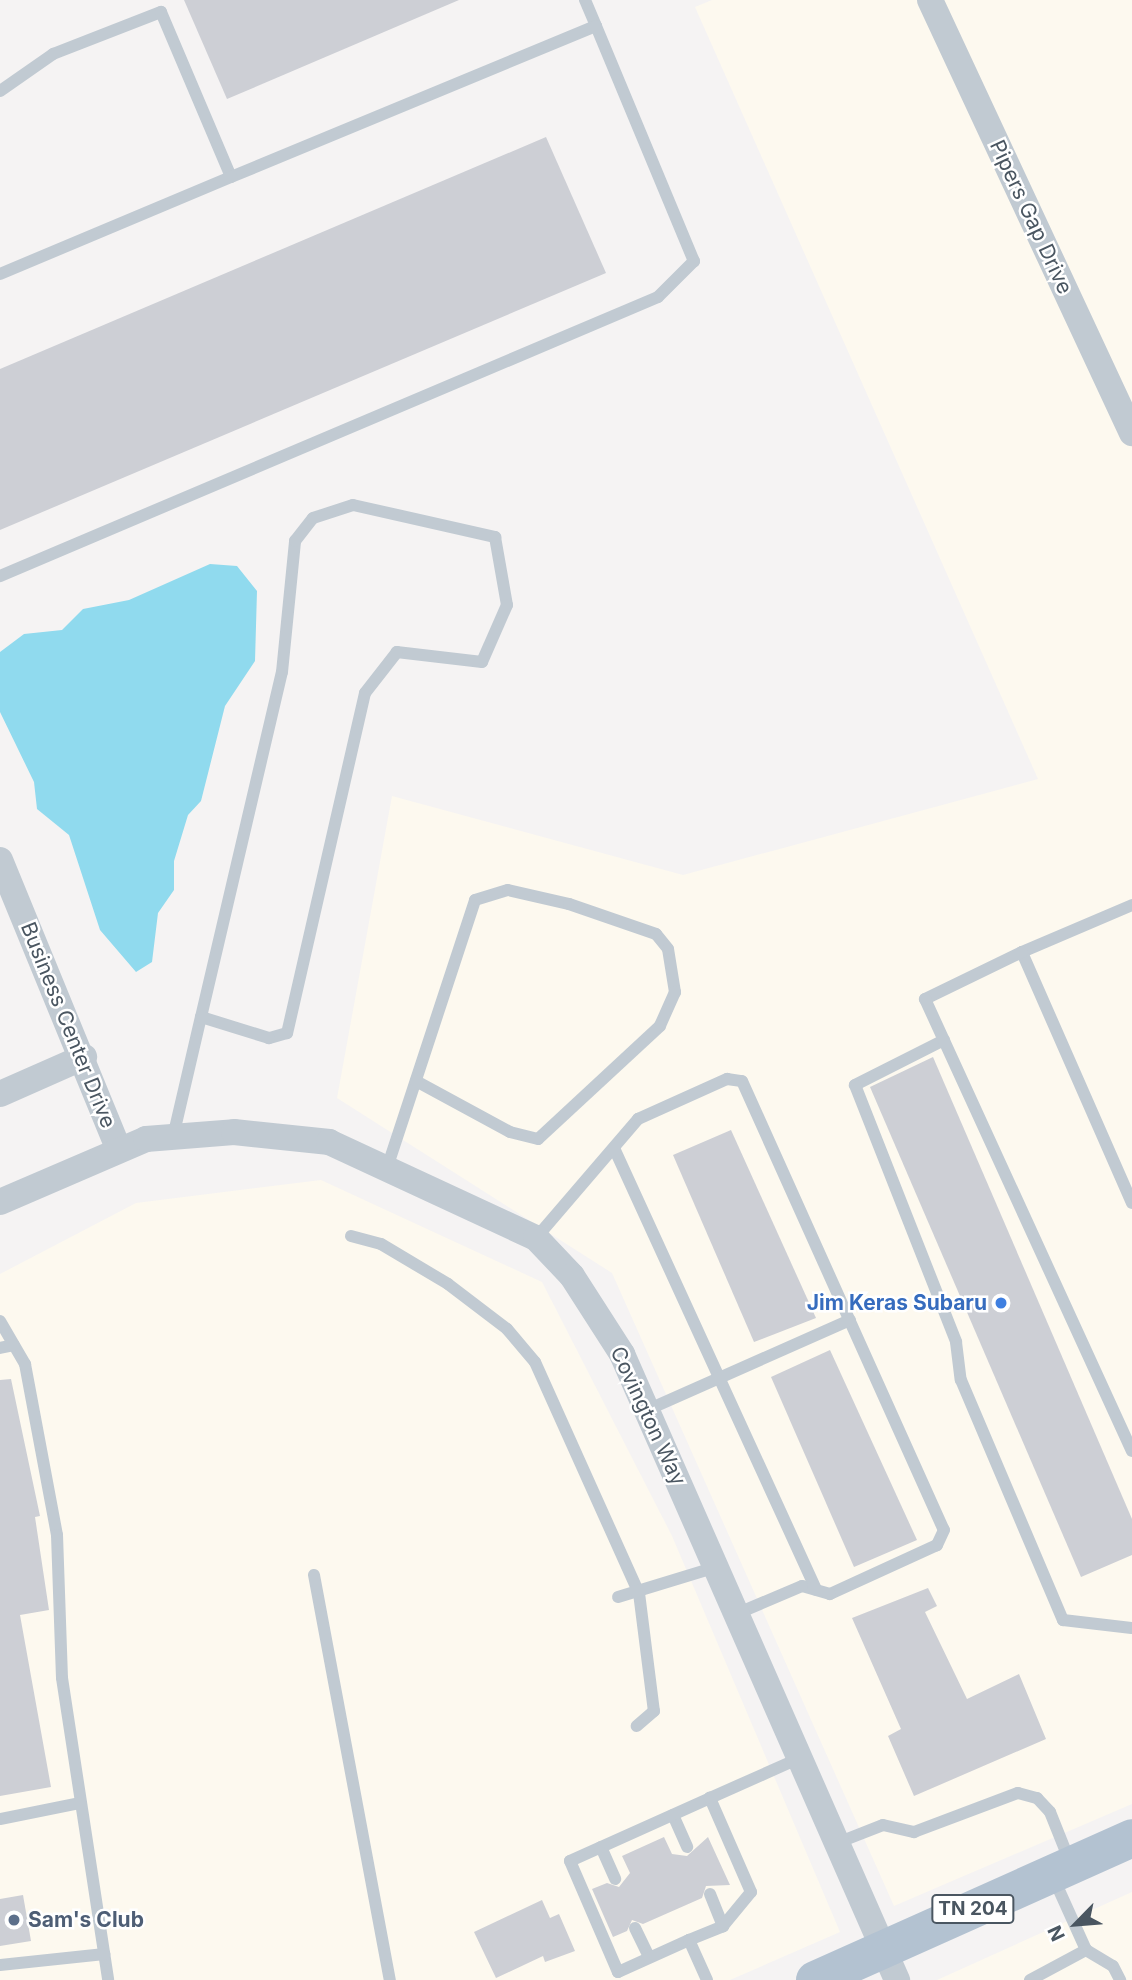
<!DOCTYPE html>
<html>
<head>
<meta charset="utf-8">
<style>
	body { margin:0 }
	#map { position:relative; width:1132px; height:1980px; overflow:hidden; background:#f5f3f3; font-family:Inter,sans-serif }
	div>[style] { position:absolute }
	.commercial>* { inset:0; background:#fdf9ef }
	.water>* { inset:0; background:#90daee }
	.building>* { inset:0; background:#cdcfd5 }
	.service>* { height:12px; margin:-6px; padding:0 6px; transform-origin:6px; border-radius:6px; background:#c1cad2 }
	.minor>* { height:26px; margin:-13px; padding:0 13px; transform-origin:13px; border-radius:13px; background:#c1cad2 }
	.primary>* { height:38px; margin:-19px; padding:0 19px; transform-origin:19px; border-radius:19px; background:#b3c2d1 }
	.dots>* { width:19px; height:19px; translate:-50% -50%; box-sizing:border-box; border:4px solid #fff; border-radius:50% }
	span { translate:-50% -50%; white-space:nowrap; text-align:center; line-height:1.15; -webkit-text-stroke:5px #fff; paint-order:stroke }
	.shield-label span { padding:2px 5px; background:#fff; border:2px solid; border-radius:5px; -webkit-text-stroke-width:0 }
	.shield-label { font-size:19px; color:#4a5661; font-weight:700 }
	.street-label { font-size:21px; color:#4a5661 }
	.shop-label { font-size:21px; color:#366cbe; font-weight:700 }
	.right { translate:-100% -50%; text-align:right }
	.service-label { font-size:21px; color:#4e5e75; font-weight:700 }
	.left { translate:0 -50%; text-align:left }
	.north { position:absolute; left:1041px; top:1889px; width:70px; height:70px; -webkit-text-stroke:5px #fff; paint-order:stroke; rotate:245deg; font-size:19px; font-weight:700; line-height:28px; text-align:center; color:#4a5661 }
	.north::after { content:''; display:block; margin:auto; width:24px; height:32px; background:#4a5661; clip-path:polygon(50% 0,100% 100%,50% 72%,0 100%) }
</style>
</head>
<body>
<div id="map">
	<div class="commercial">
		<i style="clip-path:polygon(712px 0,1132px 0,1132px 1804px,894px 1906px,612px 1273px,337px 1098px,392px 796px,683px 875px,1038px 779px,695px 7px)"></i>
		<i style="clip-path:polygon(321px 1180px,542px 1282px,672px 1536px,840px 1932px,730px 1980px,0 1980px,0 1274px,136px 1203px)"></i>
		<i style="clip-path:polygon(1132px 1892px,1132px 1980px,937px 1980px)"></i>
	</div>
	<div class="water">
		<i style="clip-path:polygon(210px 564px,237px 566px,257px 591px,255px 661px,225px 706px,201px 801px,188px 815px,174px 861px,174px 890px,158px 913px,152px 962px,136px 972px,100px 930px,69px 835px,37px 809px,34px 782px,0 712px,0 652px,24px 634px,62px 630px,83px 609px,129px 600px)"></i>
	</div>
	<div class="building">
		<i style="clip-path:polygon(184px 0,459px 0,227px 99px)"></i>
		<i style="clip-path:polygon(546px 137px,606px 273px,0 530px,0 369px)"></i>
		<i style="clip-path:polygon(933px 1057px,1132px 1519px,1132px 1555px,1081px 1577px,870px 1087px)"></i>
		<i style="clip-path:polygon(731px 1130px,816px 1318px,754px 1342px,673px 1155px)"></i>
		<i style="clip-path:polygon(830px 1350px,917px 1540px,854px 1567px,771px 1377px)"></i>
		<i style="clip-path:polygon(11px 1379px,40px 1516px,35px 1517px,49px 1610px,20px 1615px,51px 1787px,0 1796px,0 1380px)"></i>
		<i style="clip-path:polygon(928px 1588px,937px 1606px,925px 1612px,967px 1699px,1019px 1674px,1046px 1739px,914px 1796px,888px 1736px,901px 1729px,852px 1618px)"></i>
		<i style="clip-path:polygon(664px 1837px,672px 1854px,687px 1856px,708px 1837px,730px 1885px,706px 1886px,702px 1898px,643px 1924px,632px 1920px,627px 1931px,613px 1937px,592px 1889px,607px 1883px,619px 1887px,630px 1873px,622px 1856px)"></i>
		<i style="clip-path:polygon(23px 1895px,31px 1941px,0 1946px,0 1899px)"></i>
		<i style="clip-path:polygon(542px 1900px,550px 1918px,559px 1914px,575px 1951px,545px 1962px,543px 1956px,496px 1978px,474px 1932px)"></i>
	</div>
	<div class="service">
		<i style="left:585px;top:0;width:28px;rotate:67deg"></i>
		<i style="left:0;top:91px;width:65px;rotate:-34.9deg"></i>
		<i style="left:53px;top:54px;width:116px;rotate:-21.3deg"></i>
		<i style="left:161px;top:12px;width:179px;rotate:67deg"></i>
		<i style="left:231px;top:177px;width:395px;rotate:-22.5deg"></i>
		<i style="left:596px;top:26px;width:255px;rotate:67.4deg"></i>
		<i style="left:694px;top:261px;width:51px;rotate:135deg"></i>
		<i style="left:658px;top:297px;width:715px;rotate:157.02deg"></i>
		<i style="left:0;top:274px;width:251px;rotate:-22.8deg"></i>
		<i style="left:1022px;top:952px;width:120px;rotate:-23.1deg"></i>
		<i style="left:944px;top:1040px;width:100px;rotate:153.2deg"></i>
		<i style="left:855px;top:1085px;width:276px;rotate:68.5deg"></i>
		<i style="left:956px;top:1342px;width:38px;rotate:83deg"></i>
		<i style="left:961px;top:1380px;width:261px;rotate:67deg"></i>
		<i style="left:1063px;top:1620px;width:69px;rotate:6.6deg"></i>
		<i style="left:173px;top:1137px;width:123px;rotate:-76.9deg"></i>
		<i style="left:201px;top:1017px;width:354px;rotate:-76.8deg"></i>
		<i style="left:282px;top:672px;width:132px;rotate:-84.3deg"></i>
		<i style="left:295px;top:541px;width:29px;rotate:-52deg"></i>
		<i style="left:313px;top:518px;width:42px;rotate:-18deg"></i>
		<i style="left:353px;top:505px;width:146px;rotate:12.7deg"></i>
		<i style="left:495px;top:537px;width:69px;rotate:80deg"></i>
		<i style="left:507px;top:605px;width:62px;rotate:113.7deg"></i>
		<i style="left:482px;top:662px;width:86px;rotate:-173.3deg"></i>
		<i style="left:397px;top:652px;width:52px;rotate:128deg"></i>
		<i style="left:365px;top:693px;width:349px;rotate:102.9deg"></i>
		<i style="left:287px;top:1033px;width:19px;rotate:164deg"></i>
		<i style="left:269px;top:1038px;width:71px;rotate:-162.8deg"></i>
		<i style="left:614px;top:1148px;width:486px;rotate:65.4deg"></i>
		<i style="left:387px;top:1168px;width:282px;rotate:-71.8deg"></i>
		<i style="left:475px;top:900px;width:34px;rotate:-17deg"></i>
		<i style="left:508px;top:890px;width:63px;rotate:12.9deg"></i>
		<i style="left:569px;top:904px;width:92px;rotate:19deg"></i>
		<i style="left:656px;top:934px;width:19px;rotate:51deg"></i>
		<i style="left:668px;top:949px;width:44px;rotate:80.8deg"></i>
		<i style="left:675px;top:992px;width:37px;rotate:114deg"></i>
		<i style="left:660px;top:1026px;width:166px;rotate:137.2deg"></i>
		<i style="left:538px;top:1139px;width:29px;rotate:-166deg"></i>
		<i style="left:510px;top:1132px;width:107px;rotate:-151.5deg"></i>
		<i style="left:1132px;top:1203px;width:274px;rotate:-113.7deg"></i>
		<i style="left:1022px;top:952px;width:108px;rotate:154.1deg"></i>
		<i style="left:925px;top:999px;width:497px;rotate:65.4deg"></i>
		<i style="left:351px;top:1236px;width:31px;rotate:15deg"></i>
		<i style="left:381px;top:1244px;width:78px;rotate:30.8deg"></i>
		<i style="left:448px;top:1284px;width:74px;rotate:37.3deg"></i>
		<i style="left:507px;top:1329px;width:43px;rotate:49.7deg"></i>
		<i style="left:535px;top:1362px;width:253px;rotate:65.8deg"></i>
		<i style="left:639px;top:1593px;width:119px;rotate:82.8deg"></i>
		<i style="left:654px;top:1711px;width:23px;rotate:139deg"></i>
		<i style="left:536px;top:1238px;width:157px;rotate:-49.4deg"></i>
		<i style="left:638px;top:1119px;width:98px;rotate:-24.2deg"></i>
		<i style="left:727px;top:1079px;width:15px;rotate:8deg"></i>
		<i style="left:742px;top:1081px;width:492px;rotate:65.8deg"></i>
		<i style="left:944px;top:1530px;width:17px;rotate:115deg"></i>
		<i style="left:937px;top:1545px;width:118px;rotate:155.4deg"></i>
		<i style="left:830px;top:1594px;width:29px;rotate:-164deg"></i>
		<i style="left:802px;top:1586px;width:72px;rotate:157deg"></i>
		<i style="left:0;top:1321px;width:50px;rotate:59.8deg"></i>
		<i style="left:25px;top:1364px;width:174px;rotate:79.4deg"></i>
		<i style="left:57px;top:1535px;width:143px;rotate:88deg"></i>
		<i style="left:62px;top:1678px;width:305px;rotate:81.3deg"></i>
		<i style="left:0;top:1348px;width:14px;rotate:-12deg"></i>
		<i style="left:647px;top:1410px;width:222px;rotate:-23.9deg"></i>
		<i style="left:314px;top:1575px;width:412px;rotate:79.4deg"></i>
		<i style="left:618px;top:1597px;width:102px;rotate:-17deg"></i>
		<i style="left:673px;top:1815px;width:35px;rotate:66deg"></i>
		<i style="left:0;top:1819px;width:82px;rotate:-11.3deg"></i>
		<i style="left:837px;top:1843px;width:49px;rotate:-21.4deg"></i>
		<i style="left:883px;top:1825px;width:32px;rotate:13deg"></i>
		<i style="left:914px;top:1832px;width:111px;rotate:-20.6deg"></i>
		<i style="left:1018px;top:1793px;width:20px;rotate:15deg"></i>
		<i style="left:1037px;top:1798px;width:19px;rotate:47deg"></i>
		<i style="left:1050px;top:1812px;width:54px;rotate:68.2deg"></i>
		<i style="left:601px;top:1847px;width:35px;rotate:66deg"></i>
		<i style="left:1054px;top:1879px;width:78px;rotate:65.7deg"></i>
		<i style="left:1086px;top:1950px;width:31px;rotate:31deg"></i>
		<i style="left:1113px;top:1966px;width:16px;rotate:63deg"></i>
		<i style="left:710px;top:1894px;width:35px;rotate:68deg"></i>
		<i style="left:635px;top:1928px;width:32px;rotate:64deg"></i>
		<i style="left:689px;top:1940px;width:78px;rotate:155.7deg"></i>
		<i style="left:618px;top:1972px;width:121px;rotate:-113.4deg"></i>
		<i style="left:570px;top:1861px;width:154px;rotate:-24.2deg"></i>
		<i style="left:0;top:1965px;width:105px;rotate:-6deg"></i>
		<i style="left:707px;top:1980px;width:44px;rotate:-114.2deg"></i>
		<i style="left:689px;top:1940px;width:37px;rotate:-22deg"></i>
		<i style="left:723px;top:1926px;width:44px;rotate:-50.5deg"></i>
		<i style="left:751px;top:1892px;width:103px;rotate:-113.6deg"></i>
		<i style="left:710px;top:1798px;width:98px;rotate:-24deg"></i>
		<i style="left:1030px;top:1980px;width:64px;rotate:-28.2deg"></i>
	</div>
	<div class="minor">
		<i style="left:930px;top:0;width:478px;rotate:65deg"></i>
		<i style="left:0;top:860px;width:313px;rotate:67.7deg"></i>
		<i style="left:0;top:1094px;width:92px;rotate:-23.8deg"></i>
		<i style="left:0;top:1202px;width:159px;rotate:-23.3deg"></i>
		<i style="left:146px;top:1139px;width:88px;rotate:-4.5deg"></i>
		<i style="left:234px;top:1132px;width:96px;rotate:6deg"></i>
		<i style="left:329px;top:1142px;width:228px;rotate:24.9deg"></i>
		<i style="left:536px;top:1238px;width:52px;rotate:46.5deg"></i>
		<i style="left:572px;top:1276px;width:93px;rotate:57.3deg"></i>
		<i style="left:622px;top:1354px;width:684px;rotate:66.28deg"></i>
	</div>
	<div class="primary">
		<i style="left:815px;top:1980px;width:347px;rotate:-24.1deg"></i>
	</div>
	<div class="dots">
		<i style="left:1001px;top:1303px;background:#3f7fe0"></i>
		<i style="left:14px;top:1920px;background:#5c6f8a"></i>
	</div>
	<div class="shield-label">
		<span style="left:973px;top:1909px">TN 204</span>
	</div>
	<div class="street-label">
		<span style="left:1031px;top:217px;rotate:65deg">Pipers Gap Drive</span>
		<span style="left:68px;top:1025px;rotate:68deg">Business Center Drive</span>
		<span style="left:648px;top:1416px;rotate:65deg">Covington Way</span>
	</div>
	<div class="shop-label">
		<span class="right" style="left:987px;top:1303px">Jim Keras Subaru</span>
	</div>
	<div class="service-label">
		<span class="left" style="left:28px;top:1920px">Sam's Club</span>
	</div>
	<div class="north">N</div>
</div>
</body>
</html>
